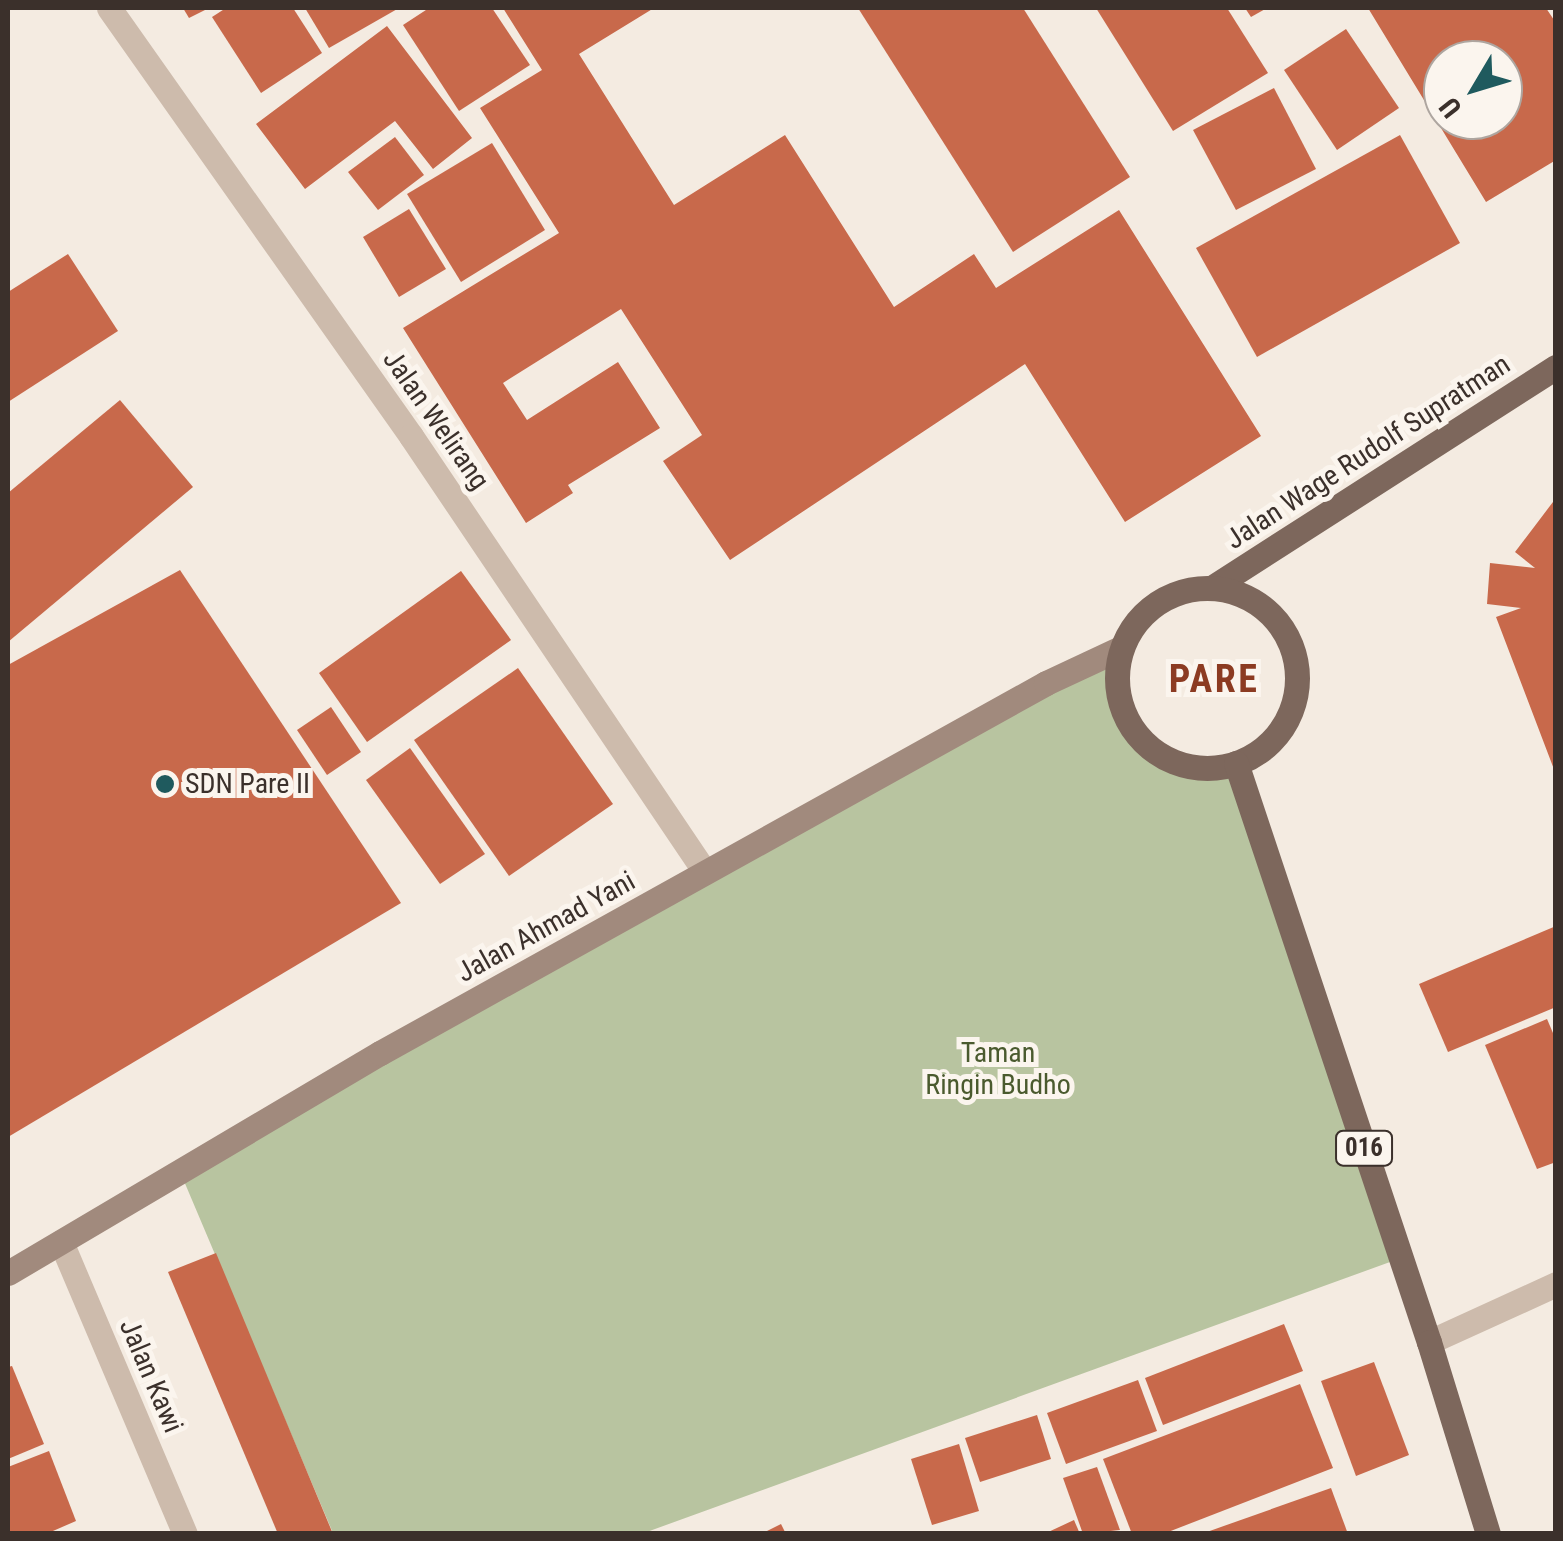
<!DOCTYPE html>
<html>
<head>
<meta charset="utf-8">
<style>
	body { margin:0 }
	#map { position:relative; width:1563px; height:1541px; overflow:hidden; background:#f4ebe1; font-family:"Roboto Condensed",sans-serif }
	div>[style] { position:absolute }
	.green>* { inset:0; background:#b8c4a0 }
	.building>* { inset:0; background:#c8694b }
	.minor>* { height:25px; margin:-12.5px; padding:0 12.5px; transform-origin:12.5px; border-radius:12.5px; background:#cdbbac }
	.tertiary>* { height:25px; margin:-12.5px; padding:0 12.5px; transform-origin:12.5px; border-radius:12.5px; background:#cdbbac }
	.secondary>* { height:25px; margin:-12.5px; padding:0 12.5px; transform-origin:12.5px; border-radius:12.5px; background:#a18a7d }
	.primary>* { height:25px; margin:-12.5px; padding:0 12.5px; transform-origin:12.5px; border-radius:12.5px; background:#7d675c }
	.primary>.ring { margin:-12.5px; padding:0; box-sizing:content-box; background:none; border:25px solid #7d675c; border-radius:50% }
	.dots>* { width:28px; height:28px; translate:-50% -50%; box-sizing:border-box; border:5px solid #fbf5ee; border-radius:50% }
	span { translate:-50% -50%; white-space:nowrap; text-align:center; line-height:1.15; -webkit-text-stroke:10px #fbf5ee; paint-order:stroke }
	.shield-label span { padding:2px 8px; background:#fbf5ee; border:2px solid; border-radius:8px; -webkit-text-stroke-width:0 }
	.shield-label { font-size:25px; color:#3b302b; font-weight:700 }
	.street-label { font-size:28px; color:#3b302b }
	.poi-label { font-size:28px; color:#3b302b }
	.left { translate:0 -50%; text-align:left }
	.park-label { font-size:28px; color:#4a5a2e }
	.district-label { font-size:38px; color:#8c3b22; font-weight:700; letter-spacing:2.5px }
	.frame { position:absolute; inset:0; border:10px solid #3b302b; pointer-events:none }
	.north { position:absolute; left:1423px; top:40px; width:100px; height:100px; box-sizing:border-box; background:#fbf5ee; border:2px solid #aea6a0; border-radius:50%; rotate:232deg; font-size:28px; font-weight:700; line-height:40px; text-align:center; color:#3b302b }
	.north::after { content:''; display:block; margin:auto; width:35px; height:45px; background:#1f5a5e; clip-path:polygon(50% 0,100% 100%,50% 72%,0 100%) }
</style>
</head>
<body>
<div id="map">
	<div class="green">
		<i style="clip-path:polygon(1121px 648px,1115px 678px,1121px 707px,1136px 735px,1160px 755px,1184px 765px,1210px 768px,1236px 763px,1401px 1258px,644px 1533px,333px 1533px,181px 1174px)"></i>
	</div>
	<div class="building">
		<i style="clip-path:polygon(183px 8px,209px 8px,189px 18px)"></i>
		<i style="clip-path:polygon(226px 8px,293px 8px,322px 53px,261px 93px,212px 17px)"></i>
		<i style="clip-path:polygon(305px 8px,399px 8px,329px 48px)"></i>
		<i style="clip-path:polygon(429px 8px,492px 8px,530px 65px,459px 111px,403px 25px)"></i>
		<i style="clip-path:polygon(503px 8px,654px 8px,579px 54px,674px 205px,785px 135px,894px 307px,974px 254px,996px 288px,1119px 210px,1261px 436px,1125px 522px,1025px 364px,730px 560px,663px 461px,702px 435px,621px 309px,503px 383px,527px 420px,618px 362px,660px 428px,568px 485px,573px 493px,526px 523px,403px 328px,559px 233px,480px 108px,542px 70px)"></i>
		<i style="clip-path:polygon(858px 8px,1023px 8px,1130px 177px,1013px 252px)"></i>
		<i style="clip-path:polygon(1096px 8px,1227px 8px,1268px 73px,1173px 131px)"></i>
		<i style="clip-path:polygon(1245px 8px,1267px 8px,1251px 17px)"></i>
		<i style="clip-path:polygon(evenodd,1368px 8px,1546px 8px,1556px 23px,1556px 160px,1486px 202px,1368px 8px,1443px 60px,1503px 60px,1503px 120px,1443px 120px,1443px 60px)"></i>
		<i style="clip-path:polygon(387px 26px,472px 138px,433px 169px,395px 121px,305px 189px,256px 124px)"></i>
		<i style="clip-path:polygon(1346px 29px,1399px 108px,1337px 150px,1284px 70px)"></i>
		<i style="clip-path:polygon(1274px 88px,1316px 169px,1236px 210px,1193px 130px)"></i>
		<i style="clip-path:polygon(1400px 135px,1460px 243px,1257px 357px,1196px 248px)"></i>
		<i style="clip-path:polygon(395px 137px,424px 175px,378px 210px,348px 172px)"></i>
		<i style="clip-path:polygon(492px 143px,545px 230px,461px 282px,407px 194px)"></i>
		<i style="clip-path:polygon(409px 209px,446px 269px,399px 297px,363px 237px)"></i>
		<i style="clip-path:polygon(68px 254px,118px 331px,8px 402px,8px 292px)"></i>
		<i style="clip-path:polygon(120px 400px,193px 487px,8px 642px,8px 493px)"></i>
		<i style="clip-path:polygon(1556px 498px,1556px 772px,1555px 772px,1496px 617px,1521px 608px,1487px 604px,1490px 563px,1535px 568px,1515px 552px)"></i>
		<i style="clip-path:polygon(180px 570px,401px 903px,8px 1137px,8px 665px)"></i>
		<i style="clip-path:polygon(461px 571px,511px 640px,367px 742px,319px 673px)"></i>
		<i style="clip-path:polygon(518px 668px,613px 804px,509px 876px,414px 740px)"></i>
		<i style="clip-path:polygon(331px 707px,361px 752px,327px 775px,297px 730px)"></i>
		<i style="clip-path:polygon(410px 748px,485px 854px,440px 884px,366px 780px)"></i>
		<i style="clip-path:polygon(1556px 926px,1556px 1007px,1448px 1052px,1419px 984px)"></i>
		<i style="clip-path:polygon(1547px 1019px,1556px 1040px,1556px 1162px,1537px 1169px,1485px 1045px)"></i>
		<i style="clip-path:polygon(216px 1253px,333px 1534px,278px 1534px,168px 1272px)"></i>
		<i style="clip-path:polygon(1284px 1324px,1303px 1371px,1163px 1425px,1145px 1378px)"></i>
		<i style="clip-path:polygon(1374px 1362px,1409px 1455px,1356px 1476px,1321px 1381px)"></i>
		<i style="clip-path:polygon(12px 1366px,44px 1444px,8px 1459px,8px 1367px)"></i>
		<i style="clip-path:polygon(1138px 1380px,1157px 1431px,1066px 1464px,1047px 1413px)"></i>
		<i style="clip-path:polygon(1300px 1384px,1333px 1468px,1163px 1534px,1132px 1534px,1103px 1459px)"></i>
		<i style="clip-path:polygon(1037px 1415px,1051px 1459px,980px 1482px,965px 1438px)"></i>
		<i style="clip-path:polygon(959px 1444px,979px 1511px,932px 1525px,911px 1459px)"></i>
		<i style="clip-path:polygon(49px 1451px,76px 1521px,46px 1534px,8px 1534px,8px 1467px)"></i>
		<i style="clip-path:polygon(1097px 1467px,1120px 1530px,1083px 1534px,1063px 1478px)"></i>
		<i style="clip-path:polygon(1331px 1488px,1348px 1534px,1204px 1534px,1204px 1533px)"></i>
		<i style="clip-path:polygon(1074px 1520px,1080px 1534px,1044px 1534px)"></i>
		<i style="clip-path:polygon(781px 1524px,786px 1534px,761px 1534px)"></i>
	</div>
	<div class="minor">
		<i style="left:109px;top:8px;width:524px;rotate:54.79deg"></i>
		<i style="left:411px;top:436px;width:526px;rotate:56.01deg"></i>
		<i style="left:1429px;top:1342px;width:140px;rotate:-24.5deg"></i>
	</div>
	<div class="tertiary">
		<i style="left:61px;top:1242px;width:317px;rotate:67deg"></i>
	</div>
	<div class="secondary">
		<i style="left:8px;top:1273px;width:432px;rotate:-30.6deg"></i>
		<i style="left:380px;top:1053px;width:762px;rotate:-29.05deg"></i>
		<i style="left:1046px;top:683px;width:83px;rotate:-25deg"></i>
	</div>
	<div class="primary">
		<i style="left:1213px;top:587px;width:407px;rotate:-32.7deg"></i>
		<i class="ring" style="left:1117px;top:588px;width:155px;height:155px"></i>
		<i style="left:1236px;top:763px;width:610px;rotate:71.57deg"></i>
		<i style="left:1429px;top:1342px;width:201px;rotate:72.9deg"></i>
	</div>
	<div class="dots">
		<i style="left:165px;top:784px;background:#1f5a5e"></i>
	</div>
	<div class="shield-label">
		<span style="left:1364px;top:1148px">016</span>
	</div>
	<div class="street-label">
		<span style="left:436px;top:420px;rotate:55deg">Jalan Welirang</span>
		<span style="left:1368px;top:452px;rotate:-33deg">Jalan Wage Rudolf Supratman</span>
		<span style="left:546px;top:927px;rotate:-29deg">Jalan Ahmad Yani</span>
		<span style="left:151px;top:1376px;rotate:67deg">Jalan Kawi</span>
	</div>
	<div class="poi-label">
		<span class="left" style="left:185px;top:784px">SDN Pare II</span>
	</div>
	<div class="park-label">
		<span style="left:998px;top:1069px">Taman<br>Ringin Budho</span>
	</div>
	<div class="district-label">
		<span style="left:1214px;top:680px">PARE</span>
	</div>
	<div class="frame"></div>
	<div class="north">U</div>
</div>
</body>
</html>
